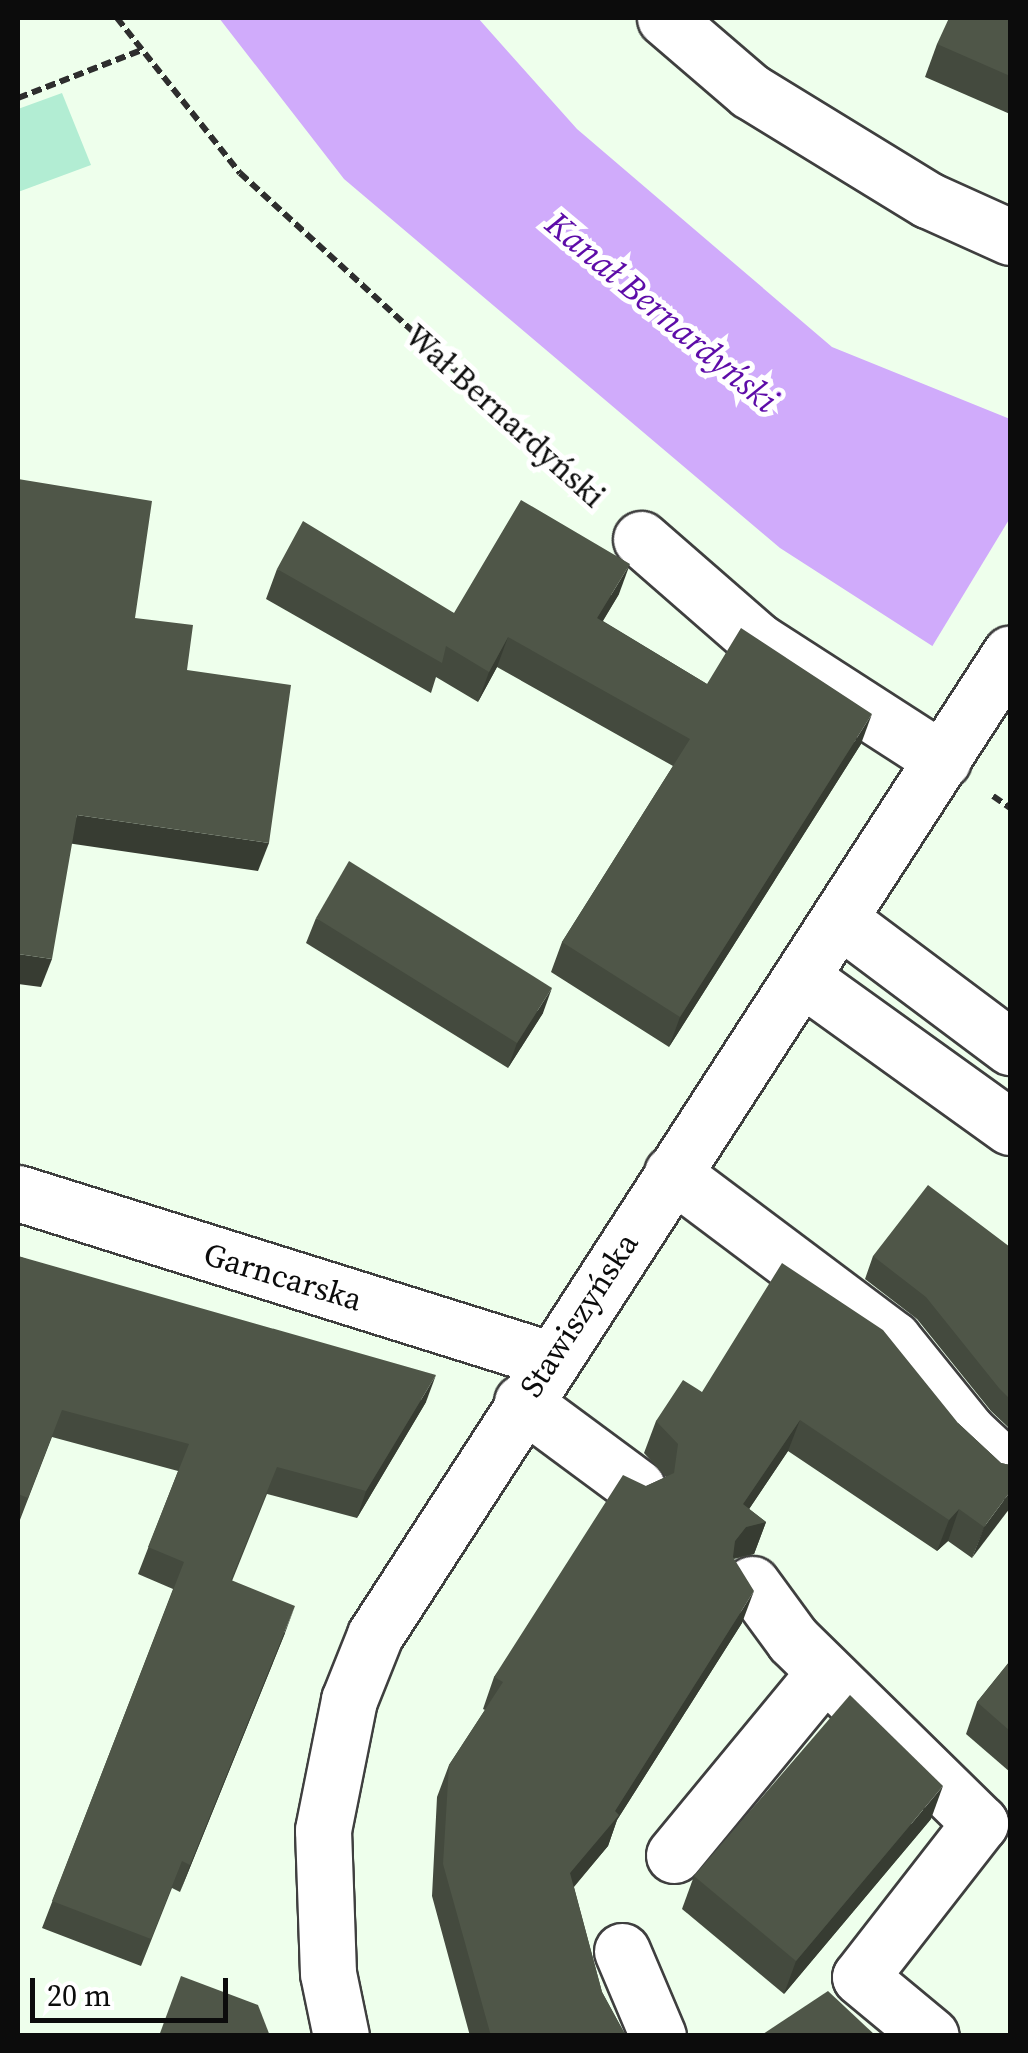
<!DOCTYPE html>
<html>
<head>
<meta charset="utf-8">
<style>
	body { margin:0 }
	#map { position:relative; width:1028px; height:2053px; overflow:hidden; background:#eeffec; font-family:"Source Serif 4",serif }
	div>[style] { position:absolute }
	.green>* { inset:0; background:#b2edd3 }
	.water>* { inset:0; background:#d0abfb }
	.pier>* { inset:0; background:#eeffec }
	.path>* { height:6px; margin-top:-3px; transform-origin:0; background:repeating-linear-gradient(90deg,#2e2e2e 0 10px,transparent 0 15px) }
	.roads { filter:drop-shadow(2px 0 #3f3f3f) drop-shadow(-2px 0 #3f3f3f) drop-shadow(0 2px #3f3f3f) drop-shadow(0 -2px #3f3f3f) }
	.minor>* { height:55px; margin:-27.5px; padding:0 27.5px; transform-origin:27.5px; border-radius:27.5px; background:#fff }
	.wall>* { inset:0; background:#444a3e }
	.shaded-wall>* { inset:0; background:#373c32 }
	.building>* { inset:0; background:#4f5648 }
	span { translate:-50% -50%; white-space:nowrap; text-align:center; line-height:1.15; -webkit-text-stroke:10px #fff; paint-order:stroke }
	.street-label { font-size:32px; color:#0c0c0c }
	.water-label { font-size:35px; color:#5d0ca8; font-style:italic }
	.frame { position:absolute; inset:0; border:20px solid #0c0c0c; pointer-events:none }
	.scale { position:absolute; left:30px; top:1978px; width:198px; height:45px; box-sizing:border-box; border:5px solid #0c0c0c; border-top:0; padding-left:12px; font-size:30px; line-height:35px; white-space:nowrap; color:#0c0c0c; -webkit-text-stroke:8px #fff; paint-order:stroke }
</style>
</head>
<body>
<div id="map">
	<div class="green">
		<i style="clip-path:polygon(62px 93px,91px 165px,18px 192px,18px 109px)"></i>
	</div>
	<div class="water">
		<i style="clip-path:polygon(219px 18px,478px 18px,577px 129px,832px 347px,1010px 419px,1010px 696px,780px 548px,344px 179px)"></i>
	</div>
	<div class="pier">
		<i style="clip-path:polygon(1010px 518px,1010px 701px,930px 650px)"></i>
	</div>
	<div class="path">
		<i style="left:117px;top:18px;width:198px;rotate:51.6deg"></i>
		<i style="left:240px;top:173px;width:486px;rotate:42.5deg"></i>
		<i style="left:18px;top:98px;width:133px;rotate:-21.2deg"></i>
		<i style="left:993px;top:796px;width:21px;rotate:35deg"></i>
	</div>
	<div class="roads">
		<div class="minor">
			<i style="left:665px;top:18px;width:112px;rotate:40.7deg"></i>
			<i style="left:750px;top:91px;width:209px;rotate:31.5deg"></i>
			<i style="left:928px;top:200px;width:90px;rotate:24.3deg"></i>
			<i style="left:641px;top:539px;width:155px;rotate:41.1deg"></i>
			<i style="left:758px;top:641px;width:220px;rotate:32.8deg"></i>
			<i style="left:839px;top:919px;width:214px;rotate:36.8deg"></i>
			<i style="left:801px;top:977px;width:257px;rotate:35.7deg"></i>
			<i style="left:672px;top:1173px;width:276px;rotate:36.9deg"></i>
			<i style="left:893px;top:1339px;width:119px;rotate:51.1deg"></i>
			<i style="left:968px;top:1432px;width:57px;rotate:42.9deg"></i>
			<i style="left:18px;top:1193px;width:556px;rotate:17.36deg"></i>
			<i style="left:522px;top:1402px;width:143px;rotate:36.5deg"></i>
			<i style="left:752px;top:1584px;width:69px;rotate:53.8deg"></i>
			<i style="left:793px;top:1640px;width:262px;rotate:44.4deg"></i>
			<i style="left:980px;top:1823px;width:195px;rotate:127.9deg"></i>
			<i style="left:860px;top:1977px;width:92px;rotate:39.7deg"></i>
			<i style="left:674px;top:1855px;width:237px;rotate:-50.5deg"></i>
			<i style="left:622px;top:1951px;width:92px;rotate:67deg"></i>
			<i style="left:341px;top:2036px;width:64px;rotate:-101.7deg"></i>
			<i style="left:328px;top:1973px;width:143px;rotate:-92deg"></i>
			<i style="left:323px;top:1830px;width:133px;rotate:-78.7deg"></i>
			<i style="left:349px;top:1700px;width:70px;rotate:-68.2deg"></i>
			<i style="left:375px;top:1635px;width:1169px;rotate:-57.09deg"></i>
		</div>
	</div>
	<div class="wall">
		<i style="clip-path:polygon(1010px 18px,1010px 114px,925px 77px,937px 44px)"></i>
		<i style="clip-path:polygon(277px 569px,454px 613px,619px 594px,603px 621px,707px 684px,861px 744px,669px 1047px,551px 972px,562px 942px,673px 766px,497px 667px,478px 702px,436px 677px,431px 693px,266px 599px)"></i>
		<i style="clip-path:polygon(316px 918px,543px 1013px,508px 1068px,306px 943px)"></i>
		<i style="clip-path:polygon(1010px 1247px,1010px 1429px,991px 1411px,917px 1319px,865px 1279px,873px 1256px)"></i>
		<i style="clip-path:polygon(18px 1256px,426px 1402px,357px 1518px,267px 1494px,232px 1581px,285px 1633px,180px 1892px,172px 1888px,141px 1966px,42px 1928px,173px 1589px,138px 1574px,178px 1471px,52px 1437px,18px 1525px)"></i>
		<i style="clip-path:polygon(702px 1392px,958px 1423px,1001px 1463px,1010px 1465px,972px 1558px,948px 1541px,937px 1551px,788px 1451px,749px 1509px,766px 1522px,754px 1554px,734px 1559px,742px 1623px,617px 1820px,608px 1846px,574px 1887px,602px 1992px,626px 2036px,470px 2036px,432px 1896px,437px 1797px,449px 1765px,485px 1710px,483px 1709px,494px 1677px,646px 1486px,666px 1477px,644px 1453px,656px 1421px)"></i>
		<i style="clip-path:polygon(1010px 1661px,1010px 1772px,966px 1734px,977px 1702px)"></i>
		<i style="clip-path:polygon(931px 1819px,784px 1994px,682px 1909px,694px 1876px)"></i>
	</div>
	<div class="shaded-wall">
		<i style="clip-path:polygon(630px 564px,619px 594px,586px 648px,597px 618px)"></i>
		<i style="clip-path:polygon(508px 637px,497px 667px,478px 702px,489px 672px)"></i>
		<i style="clip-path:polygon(872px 714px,861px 744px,669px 1047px,680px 1017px)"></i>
		<i style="clip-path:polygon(77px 815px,269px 843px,258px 871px,67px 843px)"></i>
		<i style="clip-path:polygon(18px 954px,52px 959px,41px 987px,18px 984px)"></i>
		<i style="clip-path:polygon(552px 988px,543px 1013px,508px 1068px,517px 1043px)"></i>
		<i style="clip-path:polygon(436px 1375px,426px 1402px,357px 1518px,366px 1491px)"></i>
		<i style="clip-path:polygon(800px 1420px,788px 1451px,731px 1536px,743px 1504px)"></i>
		<i style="clip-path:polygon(1010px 1492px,1010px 1508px,972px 1558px,984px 1527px)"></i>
		<i style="clip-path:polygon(959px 1509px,948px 1541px,937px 1551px,949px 1520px)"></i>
		<i style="clip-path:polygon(766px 1522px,754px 1554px,734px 1558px,723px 1572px,735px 1541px,746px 1527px)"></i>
		<i style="clip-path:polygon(754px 1591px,742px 1623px,617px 1820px,608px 1846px,558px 1905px,570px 1873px,615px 1811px)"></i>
		<i style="clip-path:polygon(295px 1606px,285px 1633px,180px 1892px,190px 1865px)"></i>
		<i style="clip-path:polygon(943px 1786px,931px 1819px,784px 1994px,796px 1961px)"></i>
	</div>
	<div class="building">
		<i style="clip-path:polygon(949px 18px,1010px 18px,1010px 76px,937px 44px)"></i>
		<i style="clip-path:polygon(18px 479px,152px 501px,135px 618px,193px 625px,187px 670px,291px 685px,269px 843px,77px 815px,52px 959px,18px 954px)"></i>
		<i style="clip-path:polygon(521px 500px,630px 564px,597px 618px,707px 684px,741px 628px,872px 714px,680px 1017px,562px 942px,690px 739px,508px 637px,489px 672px,446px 646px,442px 663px,277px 569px,303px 521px,454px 613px)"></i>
		<i style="clip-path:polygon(349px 861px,552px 988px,517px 1043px,316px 918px)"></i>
		<i style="clip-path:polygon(928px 1185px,1010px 1247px,1010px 1399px,999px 1388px,926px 1297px,873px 1256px)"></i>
		<i style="clip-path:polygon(18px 1256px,436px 1375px,366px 1491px,277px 1467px,231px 1580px,295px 1606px,190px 1865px,182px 1861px,151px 1939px,52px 1901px,184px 1562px,148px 1547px,189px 1444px,62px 1410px,28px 1498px,18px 1494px)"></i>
		<i style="clip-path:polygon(782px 1263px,883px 1330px,958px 1423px,1001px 1463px,1010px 1465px,1010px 1492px,984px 1527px,959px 1509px,949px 1520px,800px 1420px,743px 1504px,766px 1522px,746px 1527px,735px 1541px,733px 1557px,754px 1591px,615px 1811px,619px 1815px,570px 1873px,602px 1992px,626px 2036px,491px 2036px,443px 1864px,449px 1765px,503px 1682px,494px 1677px,623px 1475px,646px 1486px,674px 1473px,678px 1444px,656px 1421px,683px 1380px,702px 1392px)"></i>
		<i style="clip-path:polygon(1010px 1661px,1010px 1731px,977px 1702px)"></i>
		<i style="clip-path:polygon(850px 1695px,943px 1786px,796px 1961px,694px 1876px)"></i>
		<i style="clip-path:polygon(181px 1976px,258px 2005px,270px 2036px,159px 2036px)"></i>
		<i style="clip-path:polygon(828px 1991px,876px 2036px,760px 2036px)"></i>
	</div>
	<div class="street-label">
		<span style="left:505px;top:416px;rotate:42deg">Wał Bernardyński</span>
		<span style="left:283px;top:1277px;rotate:17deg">Garncarska</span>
		<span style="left:579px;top:1315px;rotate:-57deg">Stawiszyńska</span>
	</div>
	<div class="water-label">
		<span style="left:662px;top:312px;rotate:40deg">Kanał Bernardyński</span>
	</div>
	<div class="frame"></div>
	<div class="scale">20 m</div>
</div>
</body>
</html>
